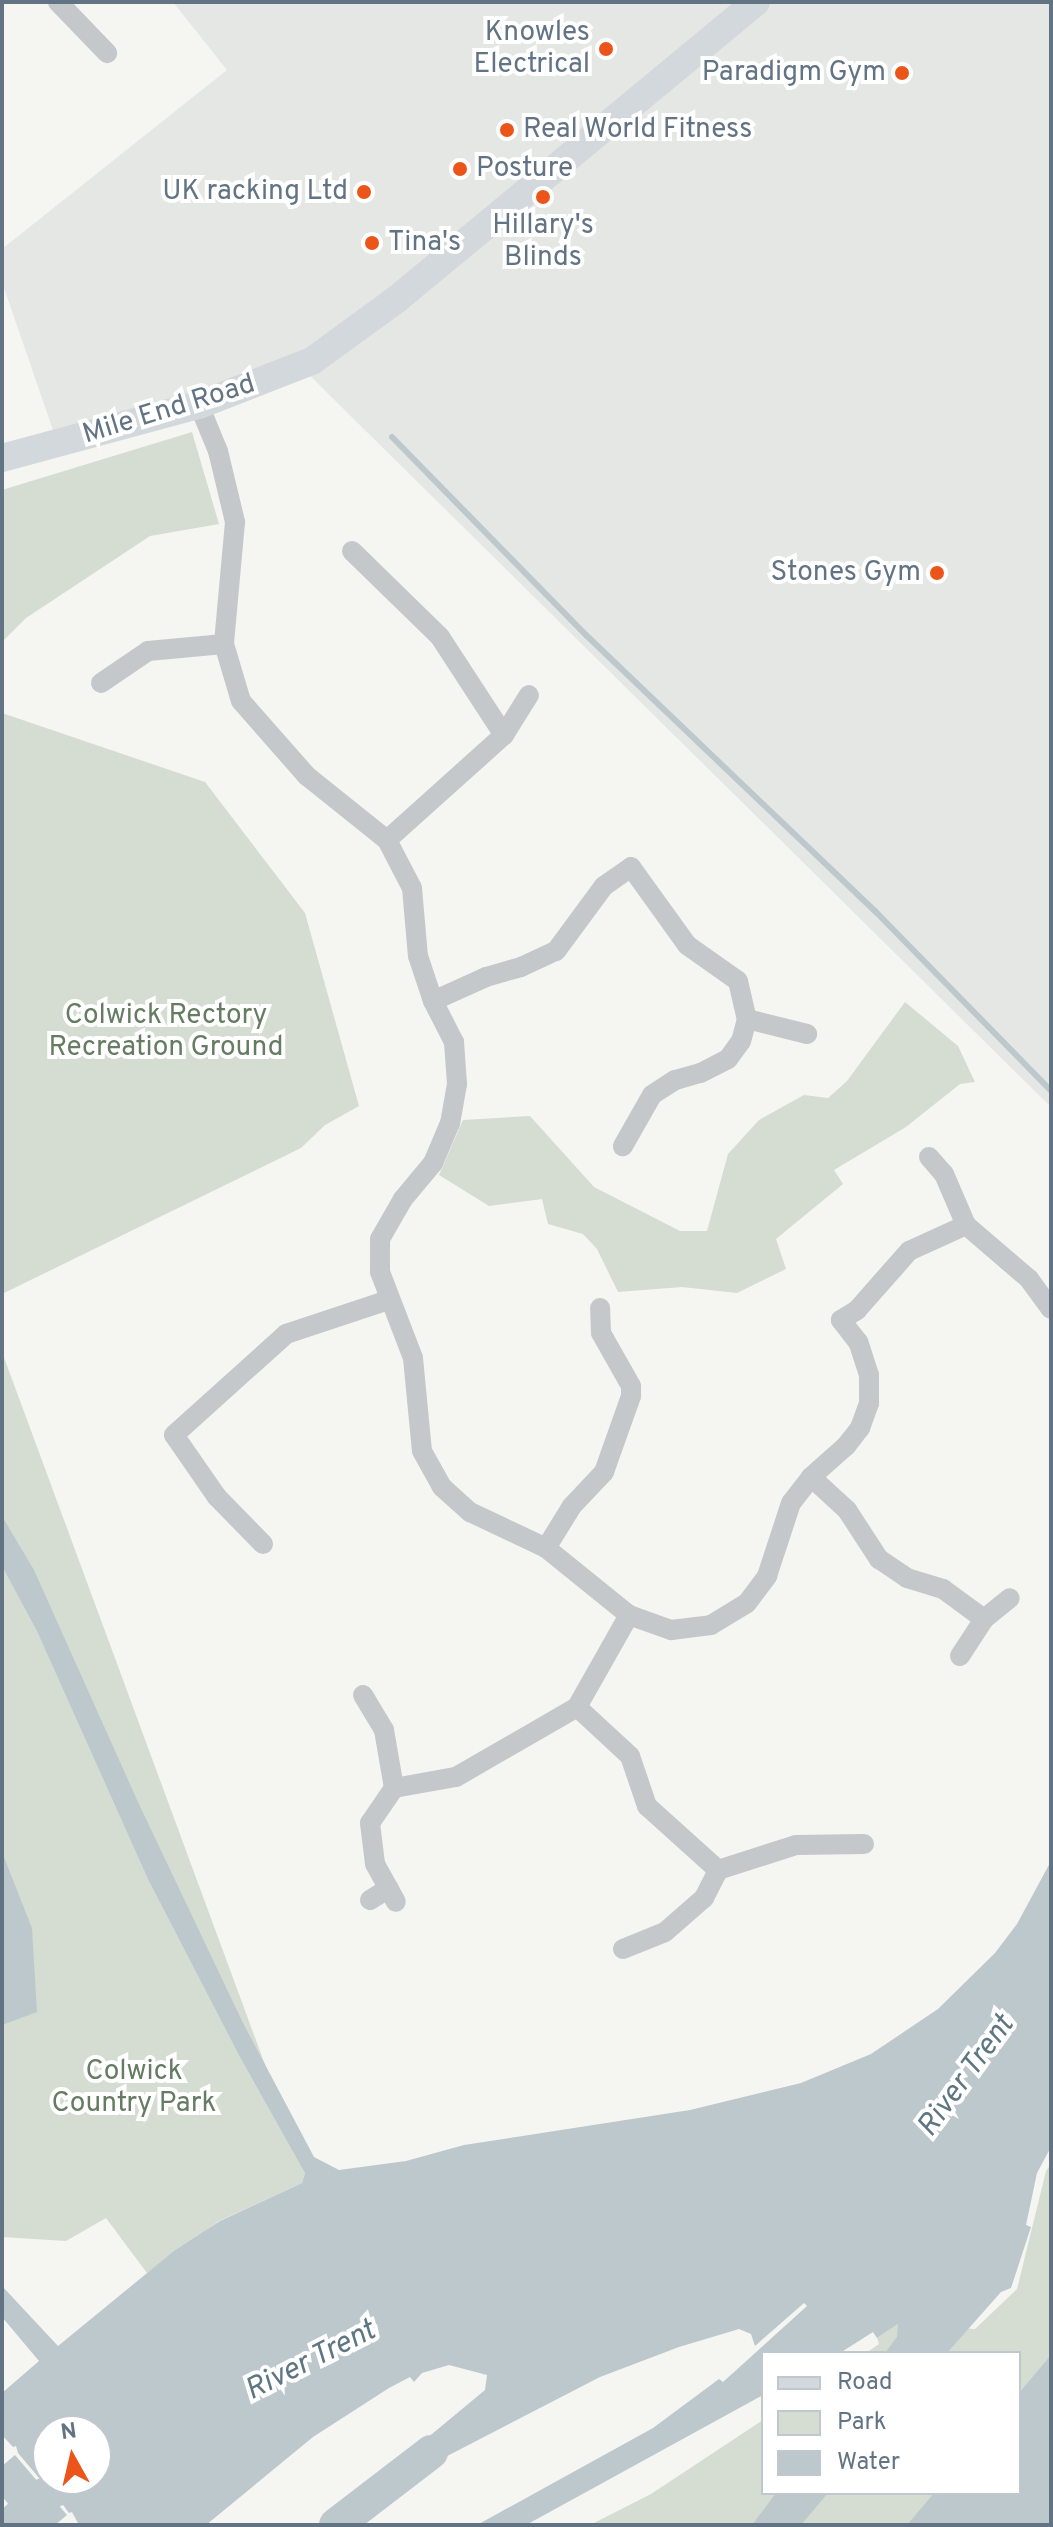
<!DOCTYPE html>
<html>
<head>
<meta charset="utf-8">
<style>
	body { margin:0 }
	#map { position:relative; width:1053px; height:2527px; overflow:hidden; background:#f5f5f1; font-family:Overpass,sans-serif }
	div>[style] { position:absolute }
	.built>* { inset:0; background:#e5e7e4 }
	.green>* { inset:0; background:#d5ddd2 }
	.water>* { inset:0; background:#bdc8cd }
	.stream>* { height:6px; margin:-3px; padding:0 3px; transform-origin:3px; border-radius:3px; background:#bdc8cd }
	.river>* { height:34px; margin:-17px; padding:0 17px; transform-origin:17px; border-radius:17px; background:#bdc8cd }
	.street>* { height:20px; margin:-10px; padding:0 10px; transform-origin:10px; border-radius:10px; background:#c4c8cb }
	.secondary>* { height:28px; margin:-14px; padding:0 14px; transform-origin:14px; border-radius:14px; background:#d3d8dc }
	.dots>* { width:22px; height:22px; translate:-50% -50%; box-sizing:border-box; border:4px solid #fff; border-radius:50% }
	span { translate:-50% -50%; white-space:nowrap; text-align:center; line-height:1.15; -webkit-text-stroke:8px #fff; paint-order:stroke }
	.poi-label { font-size:28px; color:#627384 }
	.right { translate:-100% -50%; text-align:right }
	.left { translate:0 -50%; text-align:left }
	.street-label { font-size:28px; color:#627384 }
	.park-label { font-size:28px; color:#657b62 }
	.water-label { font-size:30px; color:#5e7681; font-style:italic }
	.frame { position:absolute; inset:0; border:4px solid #627384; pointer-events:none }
	.legend { position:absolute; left:761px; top:2351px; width:260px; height:144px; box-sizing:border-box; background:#fff; border:2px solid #c0c7ce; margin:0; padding:10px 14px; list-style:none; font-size:24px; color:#627384 }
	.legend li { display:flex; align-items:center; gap:16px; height:40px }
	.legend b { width:40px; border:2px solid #c0c7ce }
	.north { position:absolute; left:32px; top:2415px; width:80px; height:80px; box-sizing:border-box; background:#fff; border:2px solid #c0c7ce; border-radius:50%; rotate:352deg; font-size:22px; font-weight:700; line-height:32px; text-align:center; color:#627384 }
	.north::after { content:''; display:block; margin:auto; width:28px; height:36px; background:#ec551a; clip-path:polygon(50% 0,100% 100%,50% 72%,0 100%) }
</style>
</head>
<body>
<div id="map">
	<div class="built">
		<i style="clip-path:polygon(173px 2px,1051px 2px,1051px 1107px,293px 359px,179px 398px,54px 433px,2px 282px,2px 249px,227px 70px)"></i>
	</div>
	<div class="green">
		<i style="clip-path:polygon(192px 432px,219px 524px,150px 536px,26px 618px,2px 642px,2px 490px)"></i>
		<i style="clip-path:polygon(2px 713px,205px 782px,305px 913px,359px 1106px,325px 1125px,301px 1148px,2px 1294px)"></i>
		<i style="clip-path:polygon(905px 1002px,958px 1046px,975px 1082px,960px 1084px,906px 1127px,834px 1170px,843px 1184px,776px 1239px,786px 1269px,737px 1293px,682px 1287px,618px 1292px,597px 1249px,583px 1234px,548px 1224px,542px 1199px,489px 1206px,439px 1175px,463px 1120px,530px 1116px,594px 1187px,680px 1231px,707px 1231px,728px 1154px,759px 1120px,804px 1095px,828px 1098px,847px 1081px)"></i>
		<i style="clip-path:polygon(2px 1352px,305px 2173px,302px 2183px,219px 2221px,147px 2273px,106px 2218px,66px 2241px,2px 2237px)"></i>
		<i style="clip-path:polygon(1051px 2164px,1051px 2525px,590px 2525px,651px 2494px,763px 2420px,763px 2493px,1019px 2493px,1019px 2353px,866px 2353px,879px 2344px,877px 2338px,898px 2324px,975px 2329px,1017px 2289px,1046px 2171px)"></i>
	</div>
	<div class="water">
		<i style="clip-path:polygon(evenodd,2px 1516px,34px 1570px,138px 1802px,243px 2023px,314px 2157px,339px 2170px,406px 2161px,464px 2145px,690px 2110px,801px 2083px,871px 2054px,938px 2009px,995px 1953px,1017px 1924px,1051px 1861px,1051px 2147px,1037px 2173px,1026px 2225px,1031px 2227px,1011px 2288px,1001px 2292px,947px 2353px,885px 2353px,897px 2337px,898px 2324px,877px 2338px,873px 2332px,840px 2353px,763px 2353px,763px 2395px,526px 2525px,477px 2525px,653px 2428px,719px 2379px,723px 2382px,807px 2306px,804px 2303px,755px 2346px,751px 2334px,739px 2329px,679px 2347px,600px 2377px,399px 2481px,391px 2477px,391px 2468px,485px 2390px,487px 2375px,449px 2365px,422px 2373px,414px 2382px,410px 2377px,389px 2388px,313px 2437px,206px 2525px,79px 2525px,72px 2512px,69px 2513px,43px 2478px,40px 2479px,18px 2453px,16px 2446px,13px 2447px,2px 2435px,2px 2393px,39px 2361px,2px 2317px,2px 2286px,58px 2346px,174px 2251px,220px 2221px,302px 2183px,305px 2173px,240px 2057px,148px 1879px,37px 1631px,2px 1566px,2px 1516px,48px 2431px,96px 2431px,96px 2479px,48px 2479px,48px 2431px)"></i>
		<i style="clip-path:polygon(2px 1852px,32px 1928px,37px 2012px,2px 2025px)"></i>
		<i style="clip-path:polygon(1051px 2355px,1051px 2525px,907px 2525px,934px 2493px,1019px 2493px,1019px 2393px)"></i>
		<i style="clip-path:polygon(15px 2455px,38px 2482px,9px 2505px,2px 2496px,2px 2466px)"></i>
		<i style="clip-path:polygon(43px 2487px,67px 2515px,55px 2525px,27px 2525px,14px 2509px)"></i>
		<i style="clip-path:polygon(776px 2493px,828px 2493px,801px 2525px,752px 2525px)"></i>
	</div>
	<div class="stream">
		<i style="left:392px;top:437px;width:277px;rotate:45.6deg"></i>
		<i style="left:586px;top:635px;width:401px;rotate:43.7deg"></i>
		<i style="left:876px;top:912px;width:250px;rotate:45.6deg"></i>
	</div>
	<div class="river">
		<i style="left:10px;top:2525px;width:43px;rotate:-42.2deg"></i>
		<i style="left:42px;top:2496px;width:41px;rotate:-24.7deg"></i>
		<i style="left:336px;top:2525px;width:120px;rotate:-37.5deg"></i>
	</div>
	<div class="street">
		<i style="left:58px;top:2px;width:71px;rotate:46.1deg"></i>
		<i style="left:199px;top:405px;width:50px;rotate:67.6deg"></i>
		<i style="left:218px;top:451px;width:73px;rotate:76.5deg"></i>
		<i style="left:235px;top:522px;width:122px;rotate:95.2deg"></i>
		<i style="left:224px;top:644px;width:59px;rotate:73.4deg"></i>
		<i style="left:241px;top:701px;width:100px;rotate:48.7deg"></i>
		<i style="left:307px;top:776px;width:102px;rotate:38.7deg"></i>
		<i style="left:387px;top:840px;width:54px;rotate:62.5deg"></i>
		<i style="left:412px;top:888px;width:68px;rotate:85deg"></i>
		<i style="left:418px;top:956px;width:47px;rotate:71.6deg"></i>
		<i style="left:433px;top:1001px;width:46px;rotate:62.9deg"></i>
		<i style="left:454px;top:1042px;width:42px;rotate:85.9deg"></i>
		<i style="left:457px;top:1084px;width:40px;rotate:100deg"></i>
		<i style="left:450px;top:1123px;width:43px;rotate:113deg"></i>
		<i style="left:433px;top:1163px;width:47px;rotate:129.8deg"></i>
		<i style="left:403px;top:1199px;width:46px;rotate:119.9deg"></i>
		<i style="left:380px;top:1239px;width:33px;rotate:90deg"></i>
		<i style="left:380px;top:1272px;width:92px;rotate:69deg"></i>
		<i style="left:413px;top:1358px;width:93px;rotate:84.5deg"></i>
		<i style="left:422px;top:1451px;width:41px;rotate:60.9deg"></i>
		<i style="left:442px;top:1487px;width:38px;rotate:42deg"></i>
		<i style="left:470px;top:1512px;width:84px;rotate:25.3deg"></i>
		<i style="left:546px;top:1548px;width:107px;rotate:38.9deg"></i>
		<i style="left:629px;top:1615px;width:45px;rotate:19.7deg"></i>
		<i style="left:671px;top:1630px;width:40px;rotate:-7.1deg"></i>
		<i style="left:711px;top:1625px;width:42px;rotate:-31.4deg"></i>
		<i style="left:747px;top:1603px;width:34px;rotate:-53deg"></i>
		<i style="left:767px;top:1576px;width:77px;rotate:-71.8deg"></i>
		<i style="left:791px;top:1503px;width:33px;rotate:-52deg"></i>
		<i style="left:811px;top:1477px;width:47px;rotate:-41.5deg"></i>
		<i style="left:846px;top:1446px;width:23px;rotate:-52deg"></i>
		<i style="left:860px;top:1428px;width:27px;rotate:-70deg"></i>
		<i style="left:869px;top:1403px;width:28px;rotate:-90deg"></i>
		<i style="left:869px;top:1375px;width:35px;rotate:-108deg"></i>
		<i style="left:858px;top:1342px;width:28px;rotate:-128deg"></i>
		<i style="left:841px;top:1320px;width:19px;rotate:-32deg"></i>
		<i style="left:857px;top:1310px;width:79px;rotate:-48.6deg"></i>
		<i style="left:909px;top:1251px;width:63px;rotate:-24.5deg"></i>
		<i style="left:966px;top:1225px;width:83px;rotate:40.6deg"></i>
		<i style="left:1029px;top:1279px;width:37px;rotate:54deg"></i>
		<i style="left:352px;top:551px;width:123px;rotate:44.3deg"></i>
		<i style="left:440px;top:637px;width:117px;rotate:56.9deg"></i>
		<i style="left:504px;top:735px;width:157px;rotate:138.1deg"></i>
		<i style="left:101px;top:683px;width:57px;rotate:-34.2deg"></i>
		<i style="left:148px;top:651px;width:76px;rotate:-5.3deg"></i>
		<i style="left:504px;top:735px;width:47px;rotate:-58deg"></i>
		<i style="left:433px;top:1001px;width:58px;rotate:-24.4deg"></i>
		<i style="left:486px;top:977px;width:36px;rotate:-16deg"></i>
		<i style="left:521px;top:967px;width:38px;rotate:-25deg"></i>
		<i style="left:556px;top:951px;width:81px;rotate:-53.6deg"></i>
		<i style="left:604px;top:886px;width:33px;rotate:-35deg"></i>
		<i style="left:631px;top:867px;width:96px;rotate:54.3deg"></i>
		<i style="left:687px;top:945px;width:62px;rotate:35.2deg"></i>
		<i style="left:738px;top:981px;width:39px;rotate:77deg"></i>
		<i style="left:747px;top:1019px;width:23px;rotate:105deg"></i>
		<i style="left:741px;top:1041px;width:22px;rotate:126deg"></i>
		<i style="left:728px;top:1059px;width:31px;rotate:153deg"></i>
		<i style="left:700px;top:1073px;width:26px;rotate:164deg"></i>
		<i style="left:675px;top:1080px;width:27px;rotate:147deg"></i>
		<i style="left:652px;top:1095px;width:59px;rotate:119.6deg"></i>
		<i style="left:747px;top:1019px;width:62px;rotate:14deg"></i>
		<i style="left:929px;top:1157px;width:23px;rotate:49deg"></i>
		<i style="left:944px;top:1174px;width:56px;rotate:66.7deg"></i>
		<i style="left:811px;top:1477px;width:49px;rotate:42.5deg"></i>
		<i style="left:847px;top:1510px;width:59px;rotate:56.9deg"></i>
		<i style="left:879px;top:1559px;width:34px;rotate:34deg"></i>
		<i style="left:907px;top:1578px;width:38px;rotate:17deg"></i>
		<i style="left:943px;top:1589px;width:51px;rotate:36.2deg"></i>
		<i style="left:263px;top:1544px;width:66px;rotate:-134.4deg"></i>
		<i style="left:217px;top:1497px;width:75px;rotate:-124.7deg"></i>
		<i style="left:174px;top:1435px;width:151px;rotate:-42deg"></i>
		<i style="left:286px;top:1334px;width:108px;rotate:-18.4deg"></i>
		<i style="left:546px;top:1548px;width:49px;rotate:-58.2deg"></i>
		<i style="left:572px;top:1506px;width:47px;rotate:-46.7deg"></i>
		<i style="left:604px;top:1472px;width:81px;rotate:-70.4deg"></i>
		<i style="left:631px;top:1396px;width:10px;rotate:-90deg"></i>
		<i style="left:631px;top:1386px;width:61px;rotate:-119.5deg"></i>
		<i style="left:601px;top:1333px;width:25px;rotate:-92deg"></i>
		<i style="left:960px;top:1656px;width:44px;rotate:-57deg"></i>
		<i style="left:984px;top:1619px;width:33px;rotate:-39deg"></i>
		<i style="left:363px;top:1695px;width:41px;rotate:59deg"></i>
		<i style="left:384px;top:1730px;width:59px;rotate:80.2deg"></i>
		<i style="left:394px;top:1788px;width:42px;rotate:124.4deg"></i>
		<i style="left:370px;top:1823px;width:41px;rotate:83deg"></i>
		<i style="left:375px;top:1864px;width:43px;rotate:61.1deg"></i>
		<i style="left:577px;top:1707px;width:72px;rotate:42.8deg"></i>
		<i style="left:630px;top:1756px;width:53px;rotate:71.2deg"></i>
		<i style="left:647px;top:1806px;width:96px;rotate:42deg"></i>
		<i style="left:394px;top:1788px;width:63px;rotate:-10.1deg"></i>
		<i style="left:456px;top:1777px;width:140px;rotate:-30deg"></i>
		<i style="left:577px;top:1707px;width:106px;rotate:-60.5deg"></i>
		<i style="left:370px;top:1900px;width:22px;rotate:-32deg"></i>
		<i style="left:623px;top:1949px;width:45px;rotate:-22deg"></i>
		<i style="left:665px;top:1932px;width:52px;rotate:-41.1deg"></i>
		<i style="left:704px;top:1898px;width:31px;rotate:-63deg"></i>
		<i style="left:718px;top:1870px;width:82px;rotate:-17.8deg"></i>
		<i style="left:796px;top:1845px;width:68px;rotate:-0.8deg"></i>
	</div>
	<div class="secondary">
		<i style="left:2px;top:458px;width:204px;rotate:-15.1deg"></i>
		<i style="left:199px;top:405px;width:121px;rotate:-21.3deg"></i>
		<i style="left:312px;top:361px;width:105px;rotate:-36.1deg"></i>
		<i style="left:397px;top:299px;width:466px;rotate:-39.6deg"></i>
	</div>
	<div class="dots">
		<i style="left:606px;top:49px;background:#ec551a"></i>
		<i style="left:902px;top:73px;background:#ec551a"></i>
		<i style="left:507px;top:130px;background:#ec551a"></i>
		<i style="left:460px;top:169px;background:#ec551a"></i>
		<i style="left:364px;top:192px;background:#ec551a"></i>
		<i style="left:543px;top:197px;background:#ec551a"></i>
		<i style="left:372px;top:243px;background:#ec551a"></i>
		<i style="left:937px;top:573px;background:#ec551a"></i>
	</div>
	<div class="poi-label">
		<span class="right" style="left:590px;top:49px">Knowles<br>Electrical</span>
		<span class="right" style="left:886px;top:73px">Paradigm Gym</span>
		<span class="left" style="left:523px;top:130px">Real World Fitness</span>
		<span class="left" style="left:476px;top:169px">Posture</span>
		<span class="right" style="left:348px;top:192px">UK racking Ltd</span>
		<span style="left:543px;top:242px">Hillary's<br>Blinds</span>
		<span class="left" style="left:388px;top:243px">Tina's</span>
		<span class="right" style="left:921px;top:573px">Stones Gym</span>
	</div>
	<div class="street-label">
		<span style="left:169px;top:410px;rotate:-17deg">Mile End Road</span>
	</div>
	<div class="park-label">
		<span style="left:166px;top:1032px">Colwick Rectory<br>Recreation Ground</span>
		<span style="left:134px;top:2088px">Colwick<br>Country Park</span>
	</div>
	<div class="water-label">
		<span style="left:967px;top:2077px;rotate:-54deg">River Trent</span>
		<span style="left:311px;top:2362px;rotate:-27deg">River Trent</span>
	</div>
	<div class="frame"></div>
	<ul class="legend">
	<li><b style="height:10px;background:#d3d8dc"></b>Road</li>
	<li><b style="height:22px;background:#d5ddd2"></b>Park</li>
	<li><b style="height:22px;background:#bdc8cd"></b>Water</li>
	</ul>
	<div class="north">N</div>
</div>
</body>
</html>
